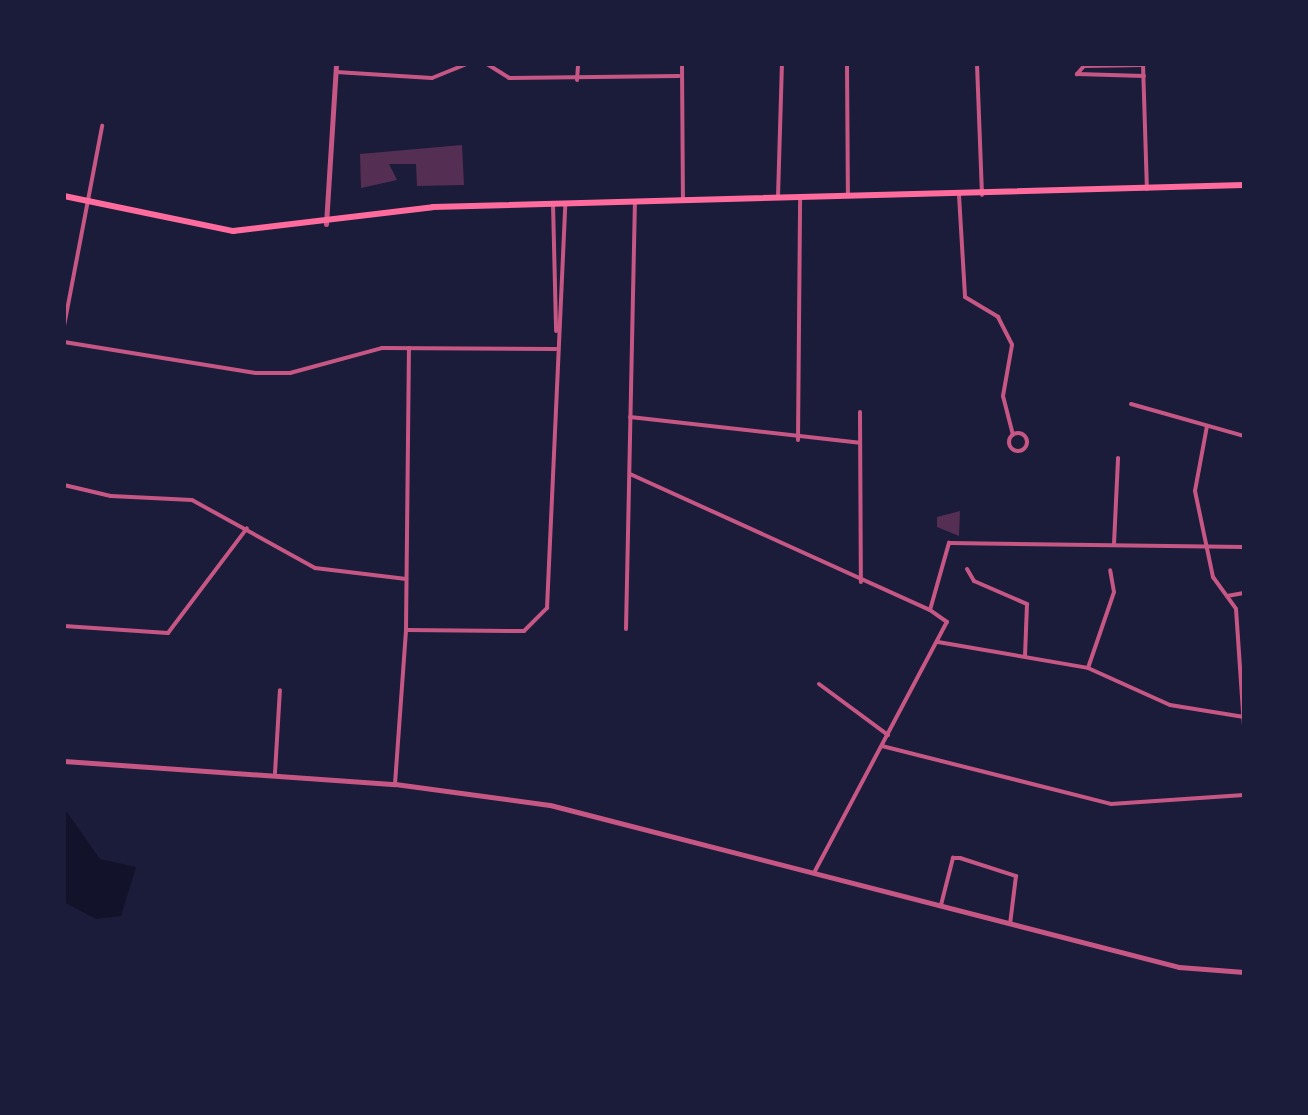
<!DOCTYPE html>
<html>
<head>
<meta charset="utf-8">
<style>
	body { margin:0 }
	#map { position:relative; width:1308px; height:1115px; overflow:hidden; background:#1b1b3a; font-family:Rubik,sans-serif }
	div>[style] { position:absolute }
	.water>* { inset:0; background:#12122b }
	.building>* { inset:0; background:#542f53 }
	.minor>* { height:4px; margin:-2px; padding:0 2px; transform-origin:2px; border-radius:2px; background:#c65784 }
	.minor>.ring { margin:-2px; padding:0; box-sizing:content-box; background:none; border:4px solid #c65784; border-radius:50% }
	.tertiary>* { height:5px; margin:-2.5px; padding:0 2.5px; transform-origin:2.5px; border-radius:2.5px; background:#c65784 }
	.secondary>* { height:6px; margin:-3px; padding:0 3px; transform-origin:3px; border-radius:3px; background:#ff6b9d }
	span { translate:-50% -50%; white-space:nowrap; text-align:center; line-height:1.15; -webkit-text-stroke:6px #1b1b3a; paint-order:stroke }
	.frame { position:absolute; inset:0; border:66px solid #1b1b3a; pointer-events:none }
</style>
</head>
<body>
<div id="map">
	<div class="water">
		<i style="clip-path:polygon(64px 808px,100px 859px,136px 867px,121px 916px,96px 919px,64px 902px)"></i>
	</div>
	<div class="building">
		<i style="clip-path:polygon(462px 145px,464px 185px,417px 186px,416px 164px,389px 164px,397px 180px,361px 188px,360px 154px)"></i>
		<i style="clip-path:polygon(960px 511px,959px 536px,937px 527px,937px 517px)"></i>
	</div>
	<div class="minor">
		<i style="left:487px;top:64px;width:26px;rotate:32deg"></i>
		<i style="left:509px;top:78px;width:170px;rotate:-0.7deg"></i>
		<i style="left:682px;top:64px;width:137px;rotate:89.6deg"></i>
		<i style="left:847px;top:64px;width:132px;rotate:89.6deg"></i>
		<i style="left:977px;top:64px;width:131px;rotate:87.8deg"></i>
		<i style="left:1143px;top:64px;width:125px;rotate:88.2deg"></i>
		<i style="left:1143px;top:65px;width:59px;rotate:179deg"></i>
		<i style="left:1084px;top:66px;width:11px;rotate:131deg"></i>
		<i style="left:1077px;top:74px;width:67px;rotate:1.7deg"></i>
		<i style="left:336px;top:72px;width:96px;rotate:3.6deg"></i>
		<i style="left:432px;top:78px;width:38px;rotate:-22deg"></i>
		<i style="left:577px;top:80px;width:16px;rotate:-86deg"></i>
		<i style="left:959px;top:195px;width:102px;rotate:86.6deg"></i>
		<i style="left:965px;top:297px;width:39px;rotate:31deg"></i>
		<i style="left:998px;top:317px;width:31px;rotate:63deg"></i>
		<i style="left:1012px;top:345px;width:52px;rotate:100deg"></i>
		<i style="left:1003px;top:396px;width:40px;rotate:75.6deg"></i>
		<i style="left:778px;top:197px;width:133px;rotate:-88.3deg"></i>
		<i style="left:553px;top:204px;width:127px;rotate:88.6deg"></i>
		<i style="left:64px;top:326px;width:204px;rotate:-79.2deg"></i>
		<i style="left:64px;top:342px;width:194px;rotate:9.2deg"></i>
		<i style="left:256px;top:373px;width:34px"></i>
		<i style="left:290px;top:373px;width:95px;rotate:-15.2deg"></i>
		<i style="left:382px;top:348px;width:174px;rotate:0.3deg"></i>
		<i style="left:1131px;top:404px;width:117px;rotate:15.8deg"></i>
		<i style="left:860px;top:412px;width:170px;rotate:89.7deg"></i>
		<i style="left:630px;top:417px;width:231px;rotate:6.4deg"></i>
		<i style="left:1207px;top:426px;width:66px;rotate:100.5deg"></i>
		<i style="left:1195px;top:491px;width:88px;rotate:78.2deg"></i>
		<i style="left:1213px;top:577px;width:39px;rotate:54deg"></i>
		<i style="left:1236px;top:609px;width:116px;rotate:86.1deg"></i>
		<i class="ring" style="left:1009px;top:433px;width:14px;height:14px"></i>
		<i style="left:798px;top:440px;width:244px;rotate:-89.5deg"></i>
		<i style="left:630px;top:474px;width:329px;rotate:24.4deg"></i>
		<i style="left:64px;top:485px;width:48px;rotate:13.2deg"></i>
		<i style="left:111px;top:496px;width:81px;rotate:2.8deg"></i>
		<i style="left:192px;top:500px;width:141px;rotate:28.9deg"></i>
		<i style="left:315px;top:568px;width:92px;rotate:6.9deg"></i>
		<i style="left:1114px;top:544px;width:86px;rotate:-87.3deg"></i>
		<i style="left:967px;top:569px;width:14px;rotate:60deg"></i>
		<i style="left:974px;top:581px;width:58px;rotate:23.5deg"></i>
		<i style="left:1027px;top:604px;width:52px;rotate:92.2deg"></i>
		<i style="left:1227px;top:596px;width:17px;rotate:-10deg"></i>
		<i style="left:64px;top:626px;width:104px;rotate:3.9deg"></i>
		<i style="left:168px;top:633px;width:131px;rotate:-53deg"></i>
		<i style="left:626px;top:629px;width:427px;rotate:-88.8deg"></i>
		<i style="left:406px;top:630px;width:118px;rotate:0.5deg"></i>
		<i style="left:524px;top:631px;width:33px;rotate:-45deg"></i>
		<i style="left:547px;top:608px;width:404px;rotate:-87.4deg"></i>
		<i style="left:938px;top:642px;width:152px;rotate:9.8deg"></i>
		<i style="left:1088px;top:668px;width:90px;rotate:24.3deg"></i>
		<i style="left:1170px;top:705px;width:75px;rotate:9.2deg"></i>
		<i style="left:1088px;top:668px;width:80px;rotate:-71.1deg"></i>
		<i style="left:1114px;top:592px;width:22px;rotate:-100deg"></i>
		<i style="left:819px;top:684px;width:86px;rotate:36.5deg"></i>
		<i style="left:882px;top:746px;width:236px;rotate:14.2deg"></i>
		<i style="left:1111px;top:804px;width:133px;rotate:-3.9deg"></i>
		<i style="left:275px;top:773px;width:83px;rotate:-86.6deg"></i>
		<i style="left:395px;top:784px;width:154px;rotate:-85.9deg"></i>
		<i style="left:406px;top:630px;width:282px;rotate:-89.4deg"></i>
		<i style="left:815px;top:871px;width:282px;rotate:-62.1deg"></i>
		<i style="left:947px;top:622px;width:21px;rotate:-145deg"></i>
		<i style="left:930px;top:610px;width:70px;rotate:-74.2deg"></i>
		<i style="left:949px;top:543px;width:295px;rotate:0.8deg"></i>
		<i style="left:941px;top:905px;width:49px;rotate:-75.7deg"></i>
		<i style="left:953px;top:858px;width:7px"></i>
		<i style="left:960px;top:858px;width:59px;rotate:17.8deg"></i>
		<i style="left:1016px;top:876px;width:48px;rotate:97.1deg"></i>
	</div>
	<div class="tertiary">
		<i style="left:326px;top:224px;width:160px;rotate:-86.4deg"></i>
		<i style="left:64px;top:761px;width:332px;rotate:4deg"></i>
		<i style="left:395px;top:784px;width:156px;rotate:7.7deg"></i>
		<i style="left:550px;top:805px;width:650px;rotate:14.44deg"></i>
		<i style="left:1179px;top:967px;width:65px;rotate:4.4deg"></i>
	</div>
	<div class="secondary">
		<i style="left:64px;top:196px;width:173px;rotate:11.7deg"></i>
		<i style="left:233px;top:231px;width:201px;rotate:-6.8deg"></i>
		<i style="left:433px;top:207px;width:811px;rotate:-1.55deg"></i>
	</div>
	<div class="frame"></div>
</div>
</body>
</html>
